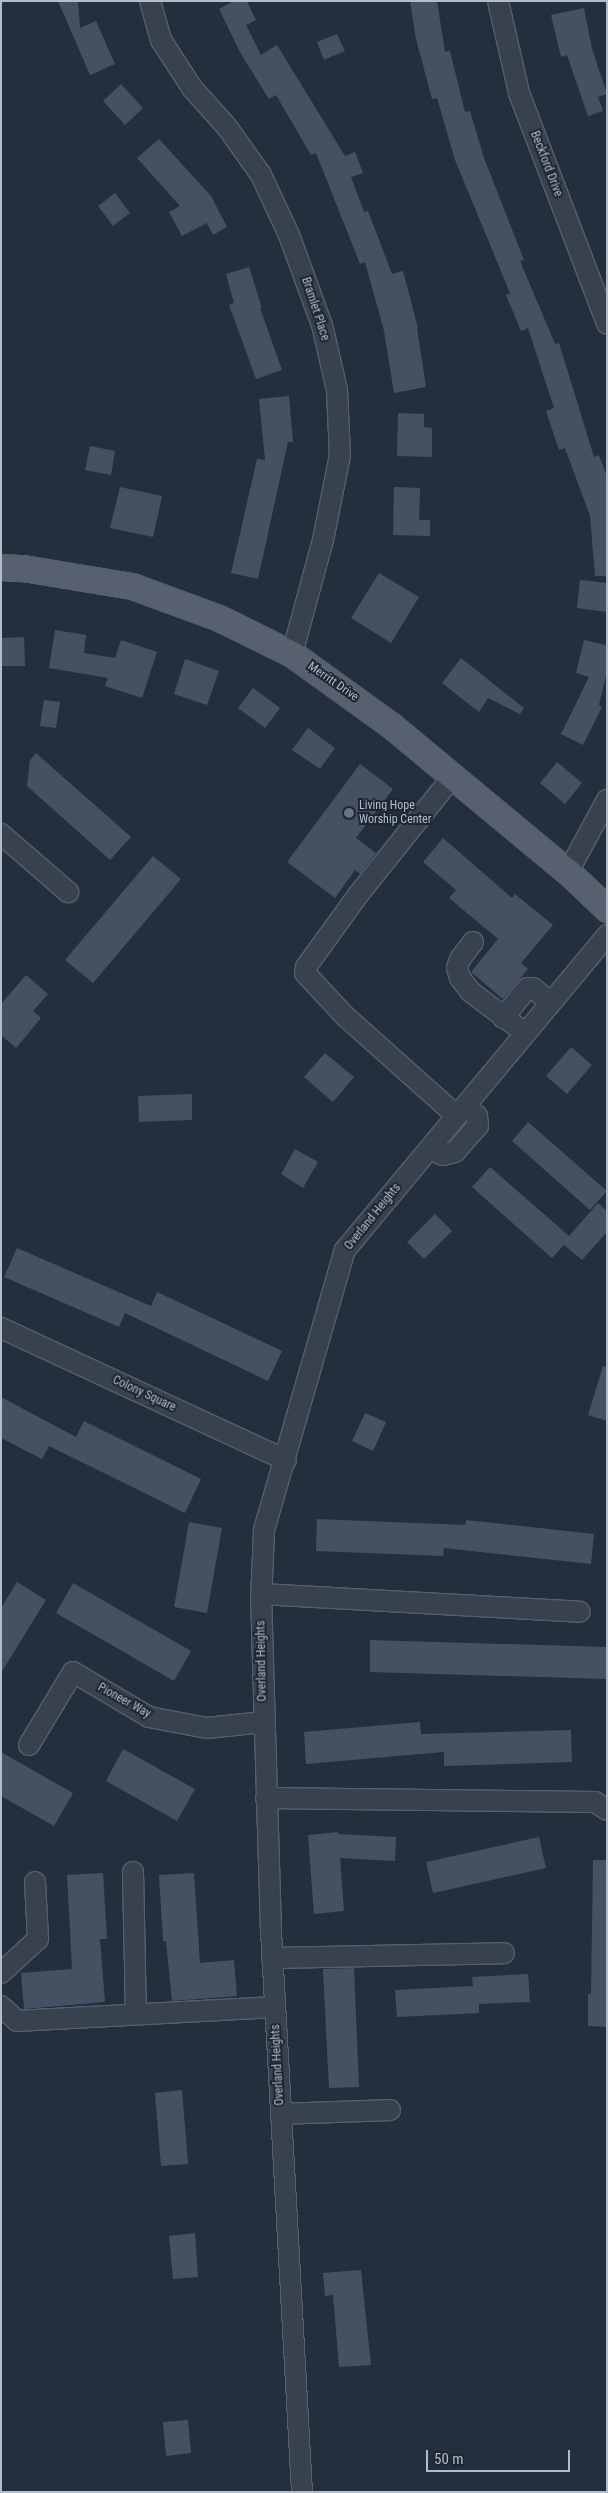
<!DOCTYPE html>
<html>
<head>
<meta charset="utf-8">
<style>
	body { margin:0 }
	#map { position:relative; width:608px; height:2493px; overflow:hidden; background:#242f3e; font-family:"Roboto Condensed",sans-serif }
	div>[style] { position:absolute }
	.building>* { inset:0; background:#455162 }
	.roads { filter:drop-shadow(1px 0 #565f6c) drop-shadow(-1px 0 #565f6c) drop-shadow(0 1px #565f6c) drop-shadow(0 -1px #565f6c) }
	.minor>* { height:20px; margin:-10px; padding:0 10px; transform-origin:10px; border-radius:10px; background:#38414e }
	.major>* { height:25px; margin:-12.5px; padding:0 12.5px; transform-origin:12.5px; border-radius:12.5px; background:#56606e }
	.dots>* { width:14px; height:14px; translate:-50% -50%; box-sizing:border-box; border:2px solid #1d2633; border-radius:50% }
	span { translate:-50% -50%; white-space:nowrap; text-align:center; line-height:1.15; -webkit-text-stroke:4px #1d2633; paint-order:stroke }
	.street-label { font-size:12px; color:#b4bcc9 }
	.poi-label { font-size:12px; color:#b4bcc9 }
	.left { translate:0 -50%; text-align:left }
	.frame { position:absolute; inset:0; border:2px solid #b4bcc9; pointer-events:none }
	.scale { position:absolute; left:426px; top:2450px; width:144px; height:22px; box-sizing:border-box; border:2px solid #b4bcc9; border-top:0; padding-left:6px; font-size:15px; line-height:18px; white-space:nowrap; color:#b4bcc9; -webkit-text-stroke:4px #1d2633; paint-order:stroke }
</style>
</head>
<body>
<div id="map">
	<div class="building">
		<i style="clip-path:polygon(58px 1px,78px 1px,80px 28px,96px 21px,115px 64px,90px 75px)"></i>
		<i style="clip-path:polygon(234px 1px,247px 1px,256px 20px,246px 25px,261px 55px,277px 45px,345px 156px,355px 152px,363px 173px,351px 177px,364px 212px,368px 211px,392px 274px,403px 271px,418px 328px,417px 328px,426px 387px,394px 393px,384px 331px,365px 262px,360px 264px,316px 153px,311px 155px,276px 95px,269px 99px,241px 54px,219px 9px)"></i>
		<i style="clip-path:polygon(410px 1px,437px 1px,445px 52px,450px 51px,465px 112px,470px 111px,484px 158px,524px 260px,520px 261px,555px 344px,559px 343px,594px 457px,599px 455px,607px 477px,607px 576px,595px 576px,590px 516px,565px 448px,559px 450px,546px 411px,554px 408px,528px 328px,521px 331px,506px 295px,510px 293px,455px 160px,437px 98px,432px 99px,416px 39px)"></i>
		<i style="clip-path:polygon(584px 8px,592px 49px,607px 94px,598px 97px,603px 111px,588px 116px,567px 55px,561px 57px,551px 15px)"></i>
		<i style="clip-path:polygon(337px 34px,345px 51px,324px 60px,317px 42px)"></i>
		<i style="clip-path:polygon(121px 84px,143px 108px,125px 125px,103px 101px)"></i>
		<i style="clip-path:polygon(159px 139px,211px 196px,227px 227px,213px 235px,207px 223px,182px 236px,169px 212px,180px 206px,137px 158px)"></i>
		<i style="clip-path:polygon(115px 193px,130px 213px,113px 226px,98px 206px)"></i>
		<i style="clip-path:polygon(249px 267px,262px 308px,260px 308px,282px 370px,256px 379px,229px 305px,234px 303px,226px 274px)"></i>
		<i style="clip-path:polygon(289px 396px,293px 442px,288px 442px,258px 579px,231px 573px,257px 459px,265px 460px,259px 399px)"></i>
		<i style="clip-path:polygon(398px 413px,424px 414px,424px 427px,432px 428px,432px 457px,397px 456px)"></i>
		<i style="clip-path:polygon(90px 446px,115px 451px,111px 475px,85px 470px)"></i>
		<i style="clip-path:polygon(120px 487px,162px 496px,153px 537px,110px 528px)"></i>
		<i style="clip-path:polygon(394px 487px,420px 488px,419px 520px,430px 520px,430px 536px,393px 535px)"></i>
		<i style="clip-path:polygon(379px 573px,419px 597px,391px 643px,351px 618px)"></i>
		<i style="clip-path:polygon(580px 580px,607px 583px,607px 612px,577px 608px)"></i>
		<i style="clip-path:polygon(55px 630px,86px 635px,84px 653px,115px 658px,121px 640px,157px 652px,142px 698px,105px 686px,108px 678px,49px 668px)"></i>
		<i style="clip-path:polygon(24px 637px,25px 666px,1px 666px,1px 638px)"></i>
		<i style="clip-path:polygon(584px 640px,606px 645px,607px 642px,607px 671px,599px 705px,602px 707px,583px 745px,561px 734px,589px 677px,576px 673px)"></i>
		<i style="clip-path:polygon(461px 658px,524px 708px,520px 714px,488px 698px,479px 712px,442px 683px)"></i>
		<i style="clip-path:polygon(185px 659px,219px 671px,207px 705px,174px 694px)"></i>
		<i style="clip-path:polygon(253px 688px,280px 708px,265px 728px,238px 708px)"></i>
		<i style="clip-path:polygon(44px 700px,60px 702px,56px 728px,40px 726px)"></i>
		<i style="clip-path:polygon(308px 728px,335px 748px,320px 769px,292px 750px)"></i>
		<i style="clip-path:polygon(36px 753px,131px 837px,110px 860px,27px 786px,30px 760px)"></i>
		<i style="clip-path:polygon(557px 762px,582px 783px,565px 804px,540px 783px)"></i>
		<i style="clip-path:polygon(360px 764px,393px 789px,356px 838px,376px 853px,360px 874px,355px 870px,335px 898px,287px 862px)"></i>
		<i style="clip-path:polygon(443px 838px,512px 898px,515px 894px,553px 925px,521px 963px,528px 969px,503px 999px,471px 972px,498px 939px,449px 898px,456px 890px,423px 862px)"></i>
		<i style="clip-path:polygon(153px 856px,181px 879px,93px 983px,65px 960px)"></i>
		<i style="clip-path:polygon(26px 975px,48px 994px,33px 1011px,41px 1018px,16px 1048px,1px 1035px,1px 1004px)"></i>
		<i style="clip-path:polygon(571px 1047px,592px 1065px,567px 1094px,546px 1076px)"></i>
		<i style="clip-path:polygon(325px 1053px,354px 1077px,333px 1102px,304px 1077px)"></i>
		<i style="clip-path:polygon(192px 1094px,192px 1120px,139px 1122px,138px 1096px)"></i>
		<i style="clip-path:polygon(528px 1122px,607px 1191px,590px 1210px,512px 1141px)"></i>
		<i style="clip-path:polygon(295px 1149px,318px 1162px,303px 1188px,281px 1174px)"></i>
		<i style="clip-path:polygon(490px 1167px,569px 1236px,598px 1203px,607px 1211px,607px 1232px,582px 1260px,564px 1245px,552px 1258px,472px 1187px)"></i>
		<i style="clip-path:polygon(435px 1214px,452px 1231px,424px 1259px,407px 1242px)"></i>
		<i style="clip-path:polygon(17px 1248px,151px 1306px,157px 1292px,282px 1351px,268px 1381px,125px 1313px,119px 1327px,4px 1277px)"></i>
		<i style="clip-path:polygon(603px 1366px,607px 1367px,607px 1421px,588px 1415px)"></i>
		<i style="clip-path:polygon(1px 1397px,76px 1437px,84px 1421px,201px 1479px,185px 1513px,49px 1446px,42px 1459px,1px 1438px)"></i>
		<i style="clip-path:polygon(365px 1413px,386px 1422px,373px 1451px,352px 1441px)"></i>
		<i style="clip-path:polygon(317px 1519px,465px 1525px,466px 1520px,594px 1534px,591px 1564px,444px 1548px,443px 1556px,316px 1551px)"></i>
		<i style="clip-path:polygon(189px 1522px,222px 1528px,207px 1613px,174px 1607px)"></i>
		<i style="clip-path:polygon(17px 1582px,46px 1600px,1px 1673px,1px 1608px)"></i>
		<i style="clip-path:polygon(73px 1583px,191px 1651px,174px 1681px,56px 1613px)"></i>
		<i style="clip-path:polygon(370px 1640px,607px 1647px,607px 1679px,370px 1672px)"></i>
		<i style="clip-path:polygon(420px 1722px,421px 1734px,571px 1730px,572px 1762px,444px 1766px,444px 1752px,306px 1764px,304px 1732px)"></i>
		<i style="clip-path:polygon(123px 1749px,195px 1789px,177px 1821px,106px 1781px)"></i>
		<i style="clip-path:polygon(1px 1752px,73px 1793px,54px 1826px,1px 1796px)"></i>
		<i style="clip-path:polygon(338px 1832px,338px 1834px,396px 1837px,395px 1861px,340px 1858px,344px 1911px,314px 1914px,308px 1835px)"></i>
		<i style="clip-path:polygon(539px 1837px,546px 1868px,433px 1893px,426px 1862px)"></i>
		<i style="clip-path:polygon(593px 1860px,607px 1860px,607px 2027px,588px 2026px,588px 1994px,591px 1994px)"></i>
		<i style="clip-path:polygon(103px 1873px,107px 1939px,100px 1939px,105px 2002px,24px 2009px,21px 1973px,72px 1969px,67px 1875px)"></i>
		<i style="clip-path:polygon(194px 1873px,200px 1963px,234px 1960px,237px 1996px,172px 2001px,166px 1941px,163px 1941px,159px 1875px)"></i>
		<i style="clip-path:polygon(354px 1968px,359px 2087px,329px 2088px,323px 1969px)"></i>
		<i style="clip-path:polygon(528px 1974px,530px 2002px,479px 2004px,479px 2013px,397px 2017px,395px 1990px,473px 1986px,472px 1977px)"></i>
		<i style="clip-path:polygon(182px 2090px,188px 2164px,161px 2166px,155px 2093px)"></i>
		<i style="clip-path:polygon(195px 2233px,198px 2277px,173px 2279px,169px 2236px)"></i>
		<i style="clip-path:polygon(361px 2270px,371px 2365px,339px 2367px,333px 2295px,325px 2296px,323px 2273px)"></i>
		<i style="clip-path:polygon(188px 2420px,191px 2453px,166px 2456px,163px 2422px)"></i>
	</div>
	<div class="roads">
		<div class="minor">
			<i style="left:150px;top:1px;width:41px;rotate:74.2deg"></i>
			<i style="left:161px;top:40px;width:57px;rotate:57.1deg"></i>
			<i style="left:192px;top:88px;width:52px;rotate:48.1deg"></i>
			<i style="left:227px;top:127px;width:59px;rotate:54.7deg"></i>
			<i style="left:261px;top:175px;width:66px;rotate:65deg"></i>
			<i style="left:289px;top:235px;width:96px;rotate:69.9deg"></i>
			<i style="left:322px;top:325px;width:67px;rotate:77deg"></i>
			<i style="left:337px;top:390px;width:65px;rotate:87.4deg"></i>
			<i style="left:340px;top:455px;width:87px;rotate:101.3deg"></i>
			<i style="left:323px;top:540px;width:118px;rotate:105.2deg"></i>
			<i style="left:498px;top:1px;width:94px;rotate:77.1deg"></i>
			<i style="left:519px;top:93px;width:247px;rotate:69.1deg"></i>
			<i style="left:453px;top:776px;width:152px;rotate:128.6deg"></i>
			<i style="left:358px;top:895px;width:89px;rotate:125.8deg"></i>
			<i style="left:306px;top:967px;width:6px;rotate:99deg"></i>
			<i style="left:305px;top:973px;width:59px;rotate:47.1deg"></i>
			<i style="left:345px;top:1016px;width:150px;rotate:41.8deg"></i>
			<i style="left:1px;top:834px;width:89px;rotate:40.9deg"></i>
			<i style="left:568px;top:872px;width:82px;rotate:-61.6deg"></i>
			<i style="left:473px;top:942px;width:21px;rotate:127deg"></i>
			<i style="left:460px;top:959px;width:9px;rotate:108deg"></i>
			<i style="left:457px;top:968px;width:10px;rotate:73deg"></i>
			<i style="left:460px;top:978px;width:18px;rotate:52deg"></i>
			<i style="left:471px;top:992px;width:68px;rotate:37.2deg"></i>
			<i style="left:503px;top:1018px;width:38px;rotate:-51deg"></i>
			<i style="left:527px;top:988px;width:6px"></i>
			<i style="left:533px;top:988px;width:23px;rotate:40deg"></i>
			<i style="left:430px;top:1149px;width:14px;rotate:25deg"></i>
			<i style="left:443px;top:1155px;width:12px;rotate:-14deg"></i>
			<i style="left:455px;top:1152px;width:35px;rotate:-49deg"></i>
			<i style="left:478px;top:1126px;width:10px;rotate:-96deg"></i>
			<i style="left:477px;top:1116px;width:15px;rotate:-138deg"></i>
			<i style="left:1px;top:1328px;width:314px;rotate:24.9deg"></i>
			<i style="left:262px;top:1594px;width:318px;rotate:3.2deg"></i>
			<i style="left:29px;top:1745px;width:85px;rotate:-58.9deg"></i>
			<i style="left:73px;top:1672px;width:88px;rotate:30.6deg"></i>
			<i style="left:149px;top:1717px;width:59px;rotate:10.7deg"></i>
			<i style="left:207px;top:1728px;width:57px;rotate:-6deg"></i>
			<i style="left:266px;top:1798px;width:329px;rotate:0.7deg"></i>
			<i style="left:595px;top:1802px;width:14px;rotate:34deg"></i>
			<i style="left:133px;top:1872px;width:142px;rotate:88.8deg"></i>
			<i style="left:272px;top:1958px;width:232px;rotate:-1.2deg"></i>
			<i style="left:1px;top:1973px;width:50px;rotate:-42.6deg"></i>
			<i style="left:38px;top:1939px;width:57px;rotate:-93deg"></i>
			<i style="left:1px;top:2006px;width:22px;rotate:43deg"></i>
			<i style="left:17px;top:2021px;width:258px;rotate:-3.1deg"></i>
			<i style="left:281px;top:2114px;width:109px;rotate:-2.1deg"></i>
			<i style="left:302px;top:2492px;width:562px;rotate:-93.16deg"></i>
			<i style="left:271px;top:1931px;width:331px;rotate:-91.7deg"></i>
			<i style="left:261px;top:1600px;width:70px;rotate:-87.5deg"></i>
			<i style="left:264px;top:1530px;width:291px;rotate:-73.9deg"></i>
			<i style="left:345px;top:1250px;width:410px;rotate:-50.2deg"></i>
		</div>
		<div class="major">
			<i style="left:1px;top:567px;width:22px;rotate:3deg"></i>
			<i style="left:23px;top:568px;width:110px;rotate:9.4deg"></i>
			<i style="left:132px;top:586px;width:93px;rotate:20.2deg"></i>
			<i style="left:219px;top:618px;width:81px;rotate:26.3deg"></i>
			<i style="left:292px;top:654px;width:123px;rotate:35.8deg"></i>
			<i style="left:392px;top:726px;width:229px;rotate:39.7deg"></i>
			<i style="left:568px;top:872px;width:54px;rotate:43.5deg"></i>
		</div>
	</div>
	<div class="dots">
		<i style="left:349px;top:813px;background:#6b7280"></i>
	</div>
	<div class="street-label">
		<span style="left:546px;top:164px;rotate:69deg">Beckford Drive</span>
		<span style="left:315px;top:309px;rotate:72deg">Bramlet Place</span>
		<span style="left:333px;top:682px;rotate:35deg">Merritt Drive</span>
		<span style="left:373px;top:1217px;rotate:-51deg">Overland Heights</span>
		<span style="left:144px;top:1394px;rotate:25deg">Colony Square</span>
		<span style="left:262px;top:1661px;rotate:-91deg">Overland Heights</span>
		<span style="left:124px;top:1701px;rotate:29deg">Pioneer Way</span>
		<span style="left:278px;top:2065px;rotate:-93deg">Overland Heights</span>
	</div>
	<div class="poi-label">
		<span class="left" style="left:359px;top:813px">Living Hope<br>Worship Center</span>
	</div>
	<div class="frame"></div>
	<div class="scale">50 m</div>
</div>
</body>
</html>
